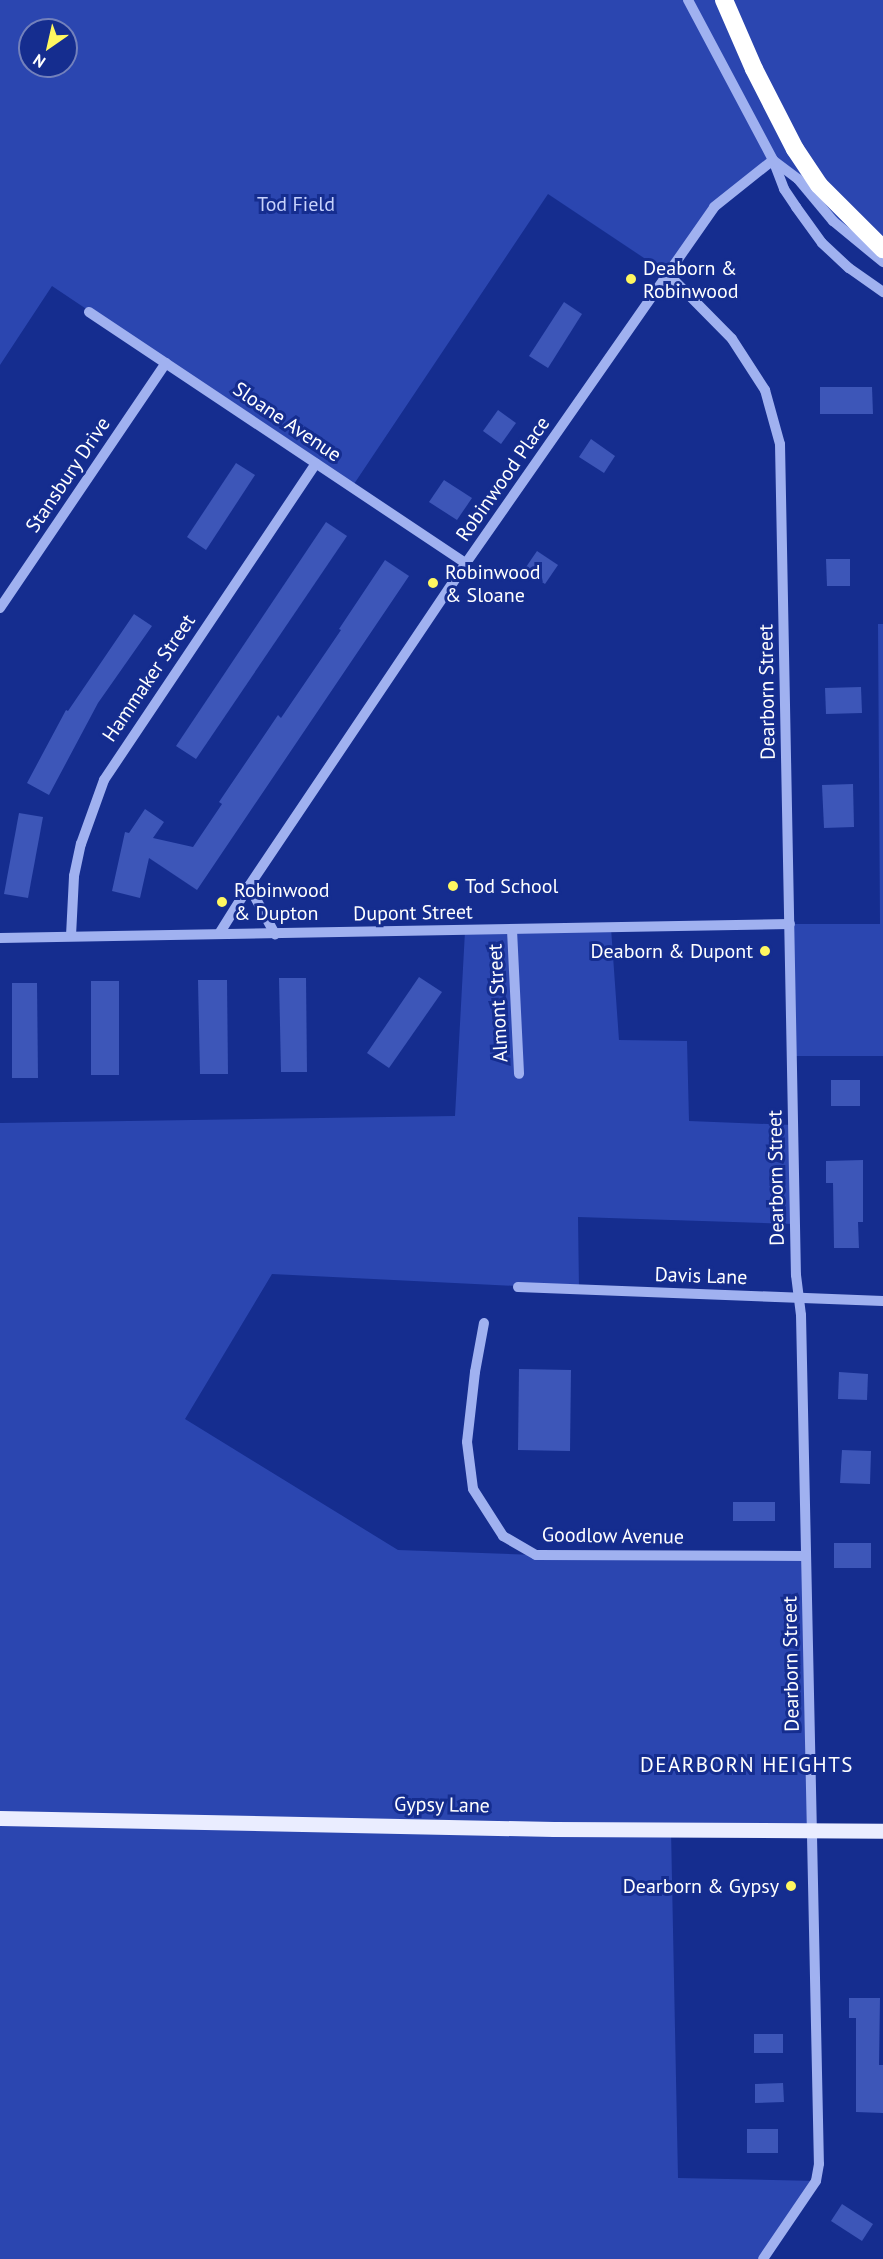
<!DOCTYPE html>
<html>
<head>
<meta charset="utf-8">
<style>
	body { margin:0 }
	#map { position:relative; width:883px; height:2259px; overflow:hidden; background:#152d8f; font-family:"PT Sans",sans-serif }
	div>[style] { position:absolute }
	.green>* { inset:0; background:#2b46b0 }
	.building>* { inset:0; background:#3d56b8 }
	.minor>* { height:10px; margin:-5px; padding:0 5px; transform-origin:5px; border-radius:5px; background:#a0b1f0 }
	.major>* { height:15px; margin:-7.5px; padding:0 7.5px; transform-origin:7.5px; border-radius:7.5px; background:#eaedff }
	.highway>* { height:18px; margin:-9px; padding:0 9px; transform-origin:9px; border-radius:9px; background:#fff }
	.dots>* { width:16px; height:16px; translate:-50% -50%; box-sizing:border-box; border:3px solid #152d8f; border-radius:50% }
	span { translate:-50% -50%; white-space:nowrap; text-align:center; line-height:1.15; -webkit-text-stroke:6px #152d8f; paint-order:stroke }
	.park-label { font-size:20px; color:#c7d2fc }
	.poi-label { font-size:20px; color:#fff }
	.left { translate:0 -50%; text-align:left }
	.right { translate:-100% -50%; text-align:right }
	.street-label { font-size:20px; color:#fff }
	.neighbourhood-label { font-size:21px; color:#fff; letter-spacing:1.5px }
	.north { position:absolute; left:18px; top:18px; width:60px; height:60px; box-sizing:border-box; background:#152d8f; border:2px solid #7381bc; border-radius:50%; rotate:214deg; font-size:16px; font-weight:700; line-height:24px; text-align:center; color:#fff }
	.north::after { content:''; display:block; margin:auto; width:21px; height:27px; background:#fff760; clip-path:polygon(50% 0,100% 100%,50% 72%,0 100%) }
</style>
</head>
<body>
<div id="map">
	<div class="green">
		<i style="clip-path:polygon(evenodd,0 0,883px 0,883px 262px,774px 160px,714px 207px,668px 274px,548px 194px,352px 487px,52px 286px,0 365px,0 0,30px 30px,66px 30px,66px 66px,30px 66px,30px 30px)"></i>
		<i style="clip-path:polygon(878px 624px,883px 624px,883px 1056px,792px 1056px,790px 924px,880px 924px)"></i>
		<i style="clip-path:polygon(611px 928px,619px 1040px,687px 1041px,689px 1121px,793px 1125px,795px 1224px,578px 1217px,579px 1289px,272px 1274px,185px 1419px,398px 1550px,536px 1555px,806px 1556px,811px 1831px,671px 1830px,678px 2178px,816px 2181px,763px 2259px,0 2259px,0 1123px,455px 1116px,465px 931px)"></i>
	</div>
	<div class="building">
		<i style="clip-path:polygon(564px 302px,582px 314px,548px 368px,529px 356px)"></i>
		<i style="clip-path:polygon(820px 387px,872px 387px,873px 414px,820px 414px)"></i>
		<i style="clip-path:polygon(498px 410px,516px 423px,501px 444px,483px 431px)"></i>
		<i style="clip-path:polygon(591px 439px,615px 456px,604px 473px,579px 457px)"></i>
		<i style="clip-path:polygon(236px 463px,255px 475px,206px 550px,187px 537px)"></i>
		<i style="clip-path:polygon(444px 480px,472px 498px,457px 520px,429px 502px)"></i>
		<i style="clip-path:polygon(326px 522px,347px 536px,196px 759px,176px 746px)"></i>
		<i style="clip-path:polygon(537px 551px,558px 565px,545px 584px,524px 570px)"></i>
		<i style="clip-path:polygon(826px 559px,850px 559px,850px 586px,827px 586px)"></i>
		<i style="clip-path:polygon(385px 560px,409px 576px,197px 890px,149px 858px,140px 898px,112px 891px,125px 832px,129px 833px,145px 809px,164px 822px,153px 838px,193px 847px,222px 804px,219px 802px,278px 715px,281px 718px,341px 630px,339px 629px)"></i>
		<i style="clip-path:polygon(134px 614px,152px 626px,98px 703px,49px 795px,27px 783px,66px 710px,68px 711px)"></i>
		<i style="clip-path:polygon(861px 687px,862px 713px,826px 714px,825px 688px)"></i>
		<i style="clip-path:polygon(853px 784px,854px 827px,824px 828px,822px 785px)"></i>
		<i style="clip-path:polygon(19px 813px,43px 817px,28px 898px,4px 894px)"></i>
		<i style="clip-path:polygon(419px 977px,442px 992px,389px 1068px,367px 1053px)"></i>
		<i style="clip-path:polygon(279px 978px,306px 978px,307px 1072px,281px 1072px)"></i>
		<i style="clip-path:polygon(198px 980px,227px 980px,228px 1074px,200px 1074px)"></i>
		<i style="clip-path:polygon(91px 981px,119px 981px,119px 1075px,91px 1075px)"></i>
		<i style="clip-path:polygon(12px 983px,37px 983px,38px 1078px,12px 1078px)"></i>
		<i style="clip-path:polygon(831px 1080px,860px 1080px,860px 1106px,831px 1106px)"></i>
		<i style="clip-path:polygon(863px 1160px,863px 1222px,858px 1222px,859px 1248px,834px 1248px,833px 1183px,826px 1183px,826px 1161px)"></i>
		<i style="clip-path:polygon(519px 1369px,571px 1370px,570px 1451px,518px 1450px)"></i>
		<i style="clip-path:polygon(839px 1372px,868px 1374px,867px 1400px,838px 1399px)"></i>
		<i style="clip-path:polygon(842px 1450px,871px 1451px,870px 1484px,840px 1483px)"></i>
		<i style="clip-path:polygon(733px 1502px,775px 1502px,775px 1521px,733px 1521px)"></i>
		<i style="clip-path:polygon(834px 1543px,871px 1543px,871px 1568px,834px 1568px)"></i>
		<i style="clip-path:polygon(849px 1998px,880px 1998px,879px 2065px,883px 2065px,883px 2113px,856px 2112px,856px 2018px,849px 2018px)"></i>
		<i style="clip-path:polygon(754px 2034px,783px 2034px,783px 2053px,754px 2053px)"></i>
		<i style="clip-path:polygon(783px 2083px,784px 2102px,755px 2103px,755px 2084px)"></i>
		<i style="clip-path:polygon(747px 2129px,778px 2129px,778px 2153px,747px 2153px)"></i>
		<i style="clip-path:polygon(842px 2204px,873px 2224px,862px 2241px,831px 2221px)"></i>
	</div>
	<div class="minor">
		<i style="left:688px;top:0;width:181px;rotate:62deg"></i>
		<i style="left:773px;top:160px;width:31px;rotate:69deg"></i>
		<i style="left:784px;top:189px;width:22px;rotate:56deg"></i>
		<i style="left:796px;top:207px;width:44px;rotate:54.2deg"></i>
		<i style="left:822px;top:243px;width:37px;rotate:43deg"></i>
		<i style="left:849px;top:268px;width:42px;rotate:35.2deg"></i>
		<i style="left:774px;top:161px;width:30px;rotate:37deg"></i>
		<i style="left:798px;top:179px;width:55px;rotate:50.2deg"></i>
		<i style="left:833px;top:221px;width:65px;rotate:39.4deg"></i>
		<i style="left:668px;top:274px;width:91px;rotate:45.4deg"></i>
		<i style="left:732px;top:339px;width:61px;rotate:57.1deg"></i>
		<i style="left:765px;top:390px;width:56px;rotate:74.5deg"></i>
		<i style="left:780px;top:444px;width:831px;rotate:88.9deg"></i>
		<i style="left:796px;top:1275px;width:40px;rotate:82.9deg"></i>
		<i style="left:801px;top:1315px;width:849px;rotate:88.79deg"></i>
		<i style="left:819px;top:2164px;width:17px;rotate:100deg"></i>
		<i style="left:816px;top:2181px;width:94px;rotate:124.2deg"></i>
		<i style="left:89px;top:312px;width:453px;rotate:33.7deg"></i>
		<i style="left:0;top:608px;width:296px;rotate:-55.9deg"></i>
		<i style="left:249px;top:886px;width:55px;rotate:61.6deg"></i>
		<i style="left:512px;top:930px;width:144px;rotate:87.2deg"></i>
		<i style="left:219px;top:934px;width:57px;rotate:-58deg"></i>
		<i style="left:249px;top:886px;width:389px;rotate:-56.1deg"></i>
		<i style="left:466px;top:563px;width:434px;rotate:-55.1deg"></i>
		<i style="left:714px;top:207px;width:75px;rotate:-38.5deg"></i>
		<i style="left:71px;top:936px;width:60px;rotate:-87.1deg"></i>
		<i style="left:74px;top:876px;width:33px;rotate:-78deg"></i>
		<i style="left:81px;top:844px;width:68px;rotate:-70.2deg"></i>
		<i style="left:104px;top:780px;width:381px;rotate:-56.2deg"></i>
		<i style="left:0;top:938px;width:790px;rotate:-1.02deg"></i>
		<i style="left:518px;top:1287px;width:365px;rotate:2.2deg"></i>
		<i style="left:484px;top:1323px;width:50px;rotate:100.4deg"></i>
		<i style="left:475px;top:1372px;width:70px;rotate:96.5deg"></i>
		<i style="left:467px;top:1442px;width:47px;rotate:82.7deg"></i>
		<i style="left:473px;top:1489px;width:56px;rotate:57.4deg"></i>
		<i style="left:503px;top:1536px;width:38px;rotate:30deg"></i>
		<i style="left:536px;top:1555px;width:270px;rotate:0.2deg"></i>
	</div>
	<div class="major">
		<i style="left:0;top:1818px;width:554px;rotate:1.14deg"></i>
		<i style="left:554px;top:1829px;width:329px;rotate:0.3deg"></i>
	</div>
	<div class="highway">
		<i style="left:724px;top:0;width:75px;rotate:66.5deg"></i>
		<i style="left:754px;top:69px;width:90px;rotate:62.9deg"></i>
		<i style="left:795px;top:149px;width:43px;rotate:56.3deg"></i>
		<i style="left:819px;top:185px;width:91px;rotate:45deg"></i>
	</div>
	<div class="dots">
		<i style="left:631px;top:279px;background:#fff760"></i>
		<i style="left:433px;top:583px;background:#fff760"></i>
		<i style="left:453px;top:886px;background:#fff760"></i>
		<i style="left:222px;top:902px;background:#fff760"></i>
		<i style="left:765px;top:951px;background:#fff760"></i>
		<i style="left:791px;top:1886px;background:#fff760"></i>
	</div>
	<div class="park-label">
		<span style="left:296px;top:204px">Tod Field</span>
	</div>
	<div class="poi-label">
		<span class="left" style="left:643px;top:280px">Deaborn &amp;<br>Robinwood</span>
		<span class="left" style="left:445px;top:584px">Robinwood<br>&amp; Sloane</span>
		<span class="left" style="left:465px;top:886px">Tod School</span>
		<span class="left" style="left:234px;top:902px">Robinwood<br>&amp; Dupton</span>
		<span class="right" style="left:753px;top:951px">Deaborn &amp; Dupont</span>
		<span class="right" style="left:779px;top:1886px">Dearborn &amp; Gypsy</span>
	</div>
	<div class="street-label">
		<span style="left:287px;top:422px;rotate:34deg">Sloane Avenue</span>
		<span style="left:68px;top:475px;rotate:-56deg">Stansbury Drive</span>
		<span style="left:503px;top:479px;rotate:-55deg">Robinwood Place</span>
		<span style="left:149px;top:678px;rotate:-56deg">Hammaker Street</span>
		<span style="left:767px;top:692px;rotate:-91deg">Dearborn Street</span>
		<span style="left:413px;top:913px;rotate:-1deg">Dupont Street</span>
		<span style="left:498px;top:1003px;rotate:-93deg">Almont Street</span>
		<span style="left:776px;top:1178px;rotate:-91deg">Dearborn Street</span>
		<span style="left:701px;top:1276px;rotate:2deg">Davis Lane</span>
		<span style="left:613px;top:1536px;rotate:1deg">Goodlow Avenue</span>
		<span style="left:791px;top:1664px;rotate:-91deg">Dearborn Street</span>
		<span style="left:442px;top:1805px;rotate:1deg">Gypsy Lane</span>
	</div>
	<div class="neighbourhood-label">
		<span style="left:747px;top:1765px">DEARBORN HEIGHTS</span>
	</div>
	<div class="north">N</div>
</div>
</body>
</html>
